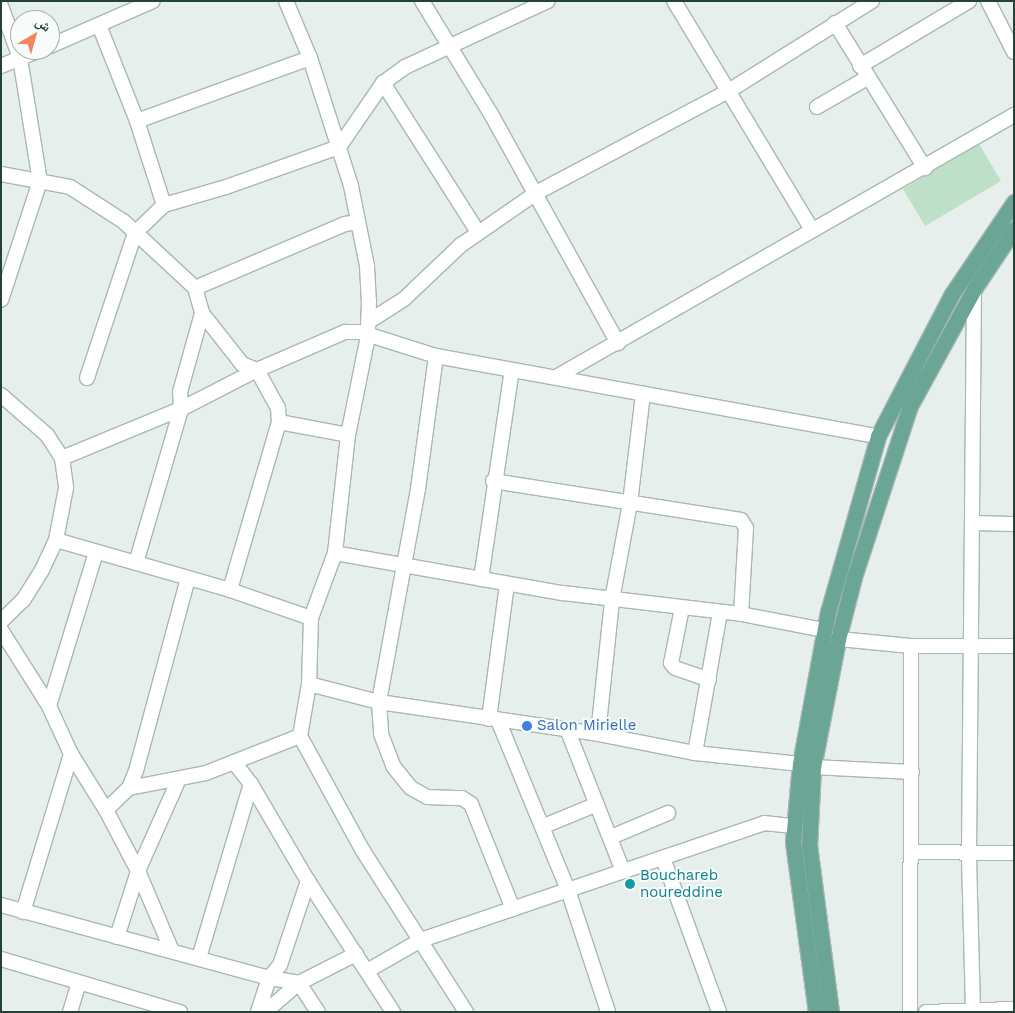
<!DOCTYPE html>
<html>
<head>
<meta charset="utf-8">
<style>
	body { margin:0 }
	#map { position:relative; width:1015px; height:1013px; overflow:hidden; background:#e6efeb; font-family:"Work Sans","Noto Naskh Arabic",sans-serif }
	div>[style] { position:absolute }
	.green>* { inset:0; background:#bfe0c8 }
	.roads { filter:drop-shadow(1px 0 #a8b8b2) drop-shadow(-1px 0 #a8b8b2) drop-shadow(0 1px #a8b8b2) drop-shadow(0 -1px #a8b8b2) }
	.street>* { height:14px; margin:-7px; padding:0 7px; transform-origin:7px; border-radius:7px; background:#fff }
	.primary>* { height:15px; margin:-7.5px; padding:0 7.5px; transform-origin:7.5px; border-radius:7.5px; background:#6aa596 }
	.dots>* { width:14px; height:14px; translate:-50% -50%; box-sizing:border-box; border:2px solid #f7fbf9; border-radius:50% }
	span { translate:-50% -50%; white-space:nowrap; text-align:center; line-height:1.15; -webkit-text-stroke:4px #f7fbf9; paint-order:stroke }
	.shop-label { font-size:15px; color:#366cbe }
	.left { translate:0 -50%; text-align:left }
	.culture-label { font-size:15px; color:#0d838f }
	.frame { position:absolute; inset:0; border:2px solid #24423a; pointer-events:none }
	.north { position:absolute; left:10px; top:10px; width:50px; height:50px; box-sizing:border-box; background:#f7fbf9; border:1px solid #a3b1ad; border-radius:50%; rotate:38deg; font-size:14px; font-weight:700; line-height:20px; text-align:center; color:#24423a }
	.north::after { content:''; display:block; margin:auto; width:18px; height:22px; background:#f4845f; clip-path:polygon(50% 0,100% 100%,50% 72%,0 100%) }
</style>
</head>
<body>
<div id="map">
	<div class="green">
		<i style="clip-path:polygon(979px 144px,1001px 181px,925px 226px,903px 189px)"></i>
	</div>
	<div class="roads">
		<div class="street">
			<i style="left:286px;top:1px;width:62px;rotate:67.2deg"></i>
			<i style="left:310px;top:58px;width:134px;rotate:72.2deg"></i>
			<i style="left:351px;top:186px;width:82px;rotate:78.7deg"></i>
			<i style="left:367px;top:266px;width:35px;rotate:87deg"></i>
			<i style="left:369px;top:301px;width:35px;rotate:92deg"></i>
			<i style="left:368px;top:336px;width:101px;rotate:101.4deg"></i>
			<i style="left:348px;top:435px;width:119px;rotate:96.3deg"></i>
			<i style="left:335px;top:553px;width:69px;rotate:110.3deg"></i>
			<i style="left:311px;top:618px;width:66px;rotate:91.7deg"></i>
			<i style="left:309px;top:684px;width:53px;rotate:99.8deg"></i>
			<i style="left:300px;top:736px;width:131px;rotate:61.3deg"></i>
			<i style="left:363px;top:851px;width:191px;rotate:57.4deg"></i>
			<i style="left:422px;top:1px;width:132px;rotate:58.6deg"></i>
			<i style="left:491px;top:114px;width:262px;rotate:61deg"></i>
			<i style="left:674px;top:1px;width:267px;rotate:58.9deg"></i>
			<i style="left:988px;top:1px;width:57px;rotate:63deg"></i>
			<i style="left:1px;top:6px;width:55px;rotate:69.9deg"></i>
			<i style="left:20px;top:58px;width:125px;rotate:80.8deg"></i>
			<i style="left:40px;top:181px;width:125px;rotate:108.1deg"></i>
			<i style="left:835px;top:23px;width:171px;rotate:58.2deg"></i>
			<i style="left:99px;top:25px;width:103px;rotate:68.4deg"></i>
			<i style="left:137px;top:121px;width:88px;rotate:72.2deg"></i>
			<i style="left:50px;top:46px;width:112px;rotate:-23.6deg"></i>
			<i style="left:1px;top:66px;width:42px;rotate:-22.3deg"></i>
			<i style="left:860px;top:66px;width:127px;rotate:-30.8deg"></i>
			<i style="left:383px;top:83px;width:177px;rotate:57.5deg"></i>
			<i style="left:817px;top:107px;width:58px;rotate:-30.1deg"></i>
			<i style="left:137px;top:121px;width:184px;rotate:-20deg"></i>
			<i style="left:1px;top:174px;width:70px;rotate:10.7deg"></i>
			<i style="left:70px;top:187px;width:63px;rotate:32.7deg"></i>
			<i style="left:123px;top:221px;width:98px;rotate:42.9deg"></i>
			<i style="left:195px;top:288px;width:26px;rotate:74deg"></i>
			<i style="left:202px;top:313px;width:65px;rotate:51.9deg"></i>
			<i style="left:242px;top:364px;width:16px;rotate:22deg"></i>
			<i style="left:257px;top:370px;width:43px;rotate:61.1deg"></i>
			<i style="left:278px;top:408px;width:14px;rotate:86deg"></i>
			<i style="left:279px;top:422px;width:175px;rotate:106.3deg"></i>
			<i style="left:195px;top:288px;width:163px;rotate:-23.1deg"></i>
			<i style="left:345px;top:224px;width:13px;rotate:-9deg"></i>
			<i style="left:368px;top:322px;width:43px;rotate:-32.6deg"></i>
			<i style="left:404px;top:299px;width:79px;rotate:-43.5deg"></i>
			<i style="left:461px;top:245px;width:91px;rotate:-34.7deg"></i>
			<i style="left:536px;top:193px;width:216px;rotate:-27.9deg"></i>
			<i style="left:727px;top:92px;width:171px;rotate:-32.1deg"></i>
			<i style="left:436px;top:356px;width:134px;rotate:97.7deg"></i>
			<i style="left:418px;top:489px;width:217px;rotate:100.4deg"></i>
			<i style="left:379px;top:702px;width:32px;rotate:86deg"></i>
			<i style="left:381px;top:734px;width:34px;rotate:69deg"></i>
			<i style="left:393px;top:766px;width:28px;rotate:51deg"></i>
			<i style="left:411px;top:788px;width:18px;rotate:29deg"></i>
			<i style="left:427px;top:797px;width:35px;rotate:2deg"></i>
			<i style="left:462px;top:798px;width:11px;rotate:34deg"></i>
			<i style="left:471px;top:804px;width:113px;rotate:68.2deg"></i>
			<i style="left:556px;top:377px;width:528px;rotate:-29.77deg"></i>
			<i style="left:87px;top:378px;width:153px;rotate:-71.7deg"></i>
			<i style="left:135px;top:233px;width:40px;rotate:-44deg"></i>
			<i style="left:164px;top:205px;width:65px;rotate:-16.2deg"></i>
			<i style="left:226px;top:187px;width:120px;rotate:-19.5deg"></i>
			<i style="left:339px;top:147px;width:78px;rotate:-55.5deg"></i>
			<i style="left:383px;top:83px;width:27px;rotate:-36deg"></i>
			<i style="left:405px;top:67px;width:157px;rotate:-24.8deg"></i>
			<i style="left:1px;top:395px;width:61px;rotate:41deg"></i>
			<i style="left:47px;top:435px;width:27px;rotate:57deg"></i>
			<i style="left:62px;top:458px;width:30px;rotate:82deg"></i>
			<i style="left:66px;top:488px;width:53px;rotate:100.9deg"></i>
			<i style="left:56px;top:540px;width:33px;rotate:115deg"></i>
			<i style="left:42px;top:570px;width:36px;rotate:122deg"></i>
			<i style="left:23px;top:600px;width:30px;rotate:136deg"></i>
			<i style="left:279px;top:422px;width:70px;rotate:10.7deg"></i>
			<i style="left:62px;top:458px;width:129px;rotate:-22.4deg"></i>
			<i style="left:181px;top:409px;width:85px;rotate:-27.2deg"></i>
			<i style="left:257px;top:370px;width:96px;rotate:-23.4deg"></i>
			<i style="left:345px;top:332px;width:15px"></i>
			<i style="left:360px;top:332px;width:80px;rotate:17.5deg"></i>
			<i style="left:436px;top:356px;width:449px;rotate:10.3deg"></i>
			<i style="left:493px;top:481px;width:251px;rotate:8.9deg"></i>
			<i style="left:741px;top:520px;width:9px;rotate:58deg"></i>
			<i style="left:746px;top:528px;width:86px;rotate:93.3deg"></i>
			<i style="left:973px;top:523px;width:41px;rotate:1.4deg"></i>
			<i style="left:56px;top:540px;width:181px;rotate:16deg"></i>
			<i style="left:230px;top:590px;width:86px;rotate:19.1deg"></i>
			<i style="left:335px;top:553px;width:231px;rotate:10deg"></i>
			<i style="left:563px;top:593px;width:179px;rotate:6.7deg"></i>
			<i style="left:741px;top:614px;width:85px;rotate:10.9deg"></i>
			<i style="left:136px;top:563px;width:160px;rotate:-73.7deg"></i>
			<i style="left:181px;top:409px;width:17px;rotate:-93deg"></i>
			<i style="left:180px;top:392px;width:82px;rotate:-74.4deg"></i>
			<i style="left:481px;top:579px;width:211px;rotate:-81.6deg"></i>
			<i style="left:682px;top:608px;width:56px;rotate:101.3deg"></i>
			<i style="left:671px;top:663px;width:6px;rotate:51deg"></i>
			<i style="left:675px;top:668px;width:36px;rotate:19deg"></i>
			<i style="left:1px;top:630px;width:90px;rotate:57.7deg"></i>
			<i style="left:49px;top:706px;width:53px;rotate:65.4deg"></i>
			<i style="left:71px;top:754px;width:66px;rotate:58deg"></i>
			<i style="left:106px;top:810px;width:69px;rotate:62.3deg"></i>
			<i style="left:138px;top:871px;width:87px;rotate:67deg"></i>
			<i style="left:829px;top:638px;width:82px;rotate:5.6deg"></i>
			<i style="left:911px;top:646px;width:103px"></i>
			<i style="left:309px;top:684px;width:72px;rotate:14.4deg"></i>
			<i style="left:379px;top:702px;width:221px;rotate:8.3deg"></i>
			<i style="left:598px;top:734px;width:99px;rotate:11.1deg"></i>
			<i style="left:695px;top:753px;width:106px;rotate:6deg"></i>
			<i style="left:49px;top:706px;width:161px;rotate:-73deg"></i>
			<i style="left:489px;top:719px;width:136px;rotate:-82.4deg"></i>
			<i style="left:498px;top:720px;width:184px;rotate:67.6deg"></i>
			<i style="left:568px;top:890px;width:128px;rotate:71.8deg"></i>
			<i style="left:567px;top:729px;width:153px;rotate:68.5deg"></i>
			<i style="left:598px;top:734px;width:135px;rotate:-84deg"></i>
			<i style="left:612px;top:600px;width:99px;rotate:-79.5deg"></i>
			<i style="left:630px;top:503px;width:110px;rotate:-83.2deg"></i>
			<i style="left:695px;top:753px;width:143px;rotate:-79.9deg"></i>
			<i style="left:813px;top:767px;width:99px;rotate:2.9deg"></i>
			<i style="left:251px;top:784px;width:113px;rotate:59.6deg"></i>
			<i style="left:308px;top:881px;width:156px;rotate:57deg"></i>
			<i style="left:129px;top:788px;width:78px;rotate:-11deg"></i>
			<i style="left:206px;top:773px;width:101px;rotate:-21.5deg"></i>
			<i style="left:106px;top:810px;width:32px;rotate:-44deg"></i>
			<i style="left:129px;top:788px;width:18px;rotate:-68deg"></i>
			<i style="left:136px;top:771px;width:200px;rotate:-74.9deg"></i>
			<i style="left:544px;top:826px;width:57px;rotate:-22.5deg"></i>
			<i style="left:611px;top:837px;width:62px;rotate:-22.8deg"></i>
			<i style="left:912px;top:852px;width:102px;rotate:0.6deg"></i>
			<i style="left:663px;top:858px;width:164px;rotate:70deg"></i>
			<i style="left:1px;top:905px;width:278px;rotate:15.2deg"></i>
			<i style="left:269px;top:978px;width:30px;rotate:9deg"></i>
			<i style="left:299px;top:983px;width:35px;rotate:57deg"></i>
			<i style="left:23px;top:912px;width:165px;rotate:-73.1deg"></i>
			<i style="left:117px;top:937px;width:69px;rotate:-72.3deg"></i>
			<i style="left:138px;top:871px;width:101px;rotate:-66deg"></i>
			<i style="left:199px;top:958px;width:182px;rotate:-73.4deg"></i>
			<i style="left:251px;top:784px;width:28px;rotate:-128deg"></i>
			<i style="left:1px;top:959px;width:187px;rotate:16.5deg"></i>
			<i style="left:367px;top:971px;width:62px;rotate:-29.9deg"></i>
			<i style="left:421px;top:940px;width:362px;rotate:-18.8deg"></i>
			<i style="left:764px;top:823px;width:30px;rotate:6deg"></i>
			<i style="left:973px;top:1010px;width:157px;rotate:-91.5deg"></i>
			<i style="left:969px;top:853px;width:564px;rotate:-89.49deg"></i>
			<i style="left:70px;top:1012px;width:30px;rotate:-73deg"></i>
			<i style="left:258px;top:1012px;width:36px;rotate:-72deg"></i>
			<i style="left:269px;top:978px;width:17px;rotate:-50deg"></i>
			<i style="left:280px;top:965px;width:89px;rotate:-71.6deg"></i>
			<i style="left:265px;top:1012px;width:45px;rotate:-40.5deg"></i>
			<i style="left:299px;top:983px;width:64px;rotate:-27deg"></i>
			<i style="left:910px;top:1012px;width:366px;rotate:-89.8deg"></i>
			<i style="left:926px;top:1012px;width:88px;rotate:-2deg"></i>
		</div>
		<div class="primary">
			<i style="left:816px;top:1012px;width:172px;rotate:-97.7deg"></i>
			<i style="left:793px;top:842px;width:78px;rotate:-84.9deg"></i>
			<i style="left:800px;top:764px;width:155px;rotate:-79.6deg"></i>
			<i style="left:828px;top:612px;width:183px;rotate:-74.1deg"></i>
			<i style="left:878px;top:436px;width:160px;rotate:-62.5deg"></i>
			<i style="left:952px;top:294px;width:111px;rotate:-56deg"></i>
			<i style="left:831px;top:1012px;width:167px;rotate:-97.5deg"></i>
			<i style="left:809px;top:846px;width:79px;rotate:-87.1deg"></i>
			<i style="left:813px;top:767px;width:130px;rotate:-78.9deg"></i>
			<i style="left:838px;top:639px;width:64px;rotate:-75.5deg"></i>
			<i style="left:854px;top:577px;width:180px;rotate:-71.9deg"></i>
			<i style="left:910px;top:406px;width:133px;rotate:-61.3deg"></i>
			<i style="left:974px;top:289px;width:72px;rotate:-56.3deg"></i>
		</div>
	</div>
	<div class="dots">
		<i style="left:527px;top:726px;background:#3f7fe0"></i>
		<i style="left:630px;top:884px;background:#0f9aa8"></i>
	</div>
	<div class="shop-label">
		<span class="left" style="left:537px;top:726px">Salon Mirielle</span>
	</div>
	<div class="culture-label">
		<span class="left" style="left:640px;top:884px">Bouchareb<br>noureddine</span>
	</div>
	<div class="frame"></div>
	<div class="north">ش</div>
</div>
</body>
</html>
